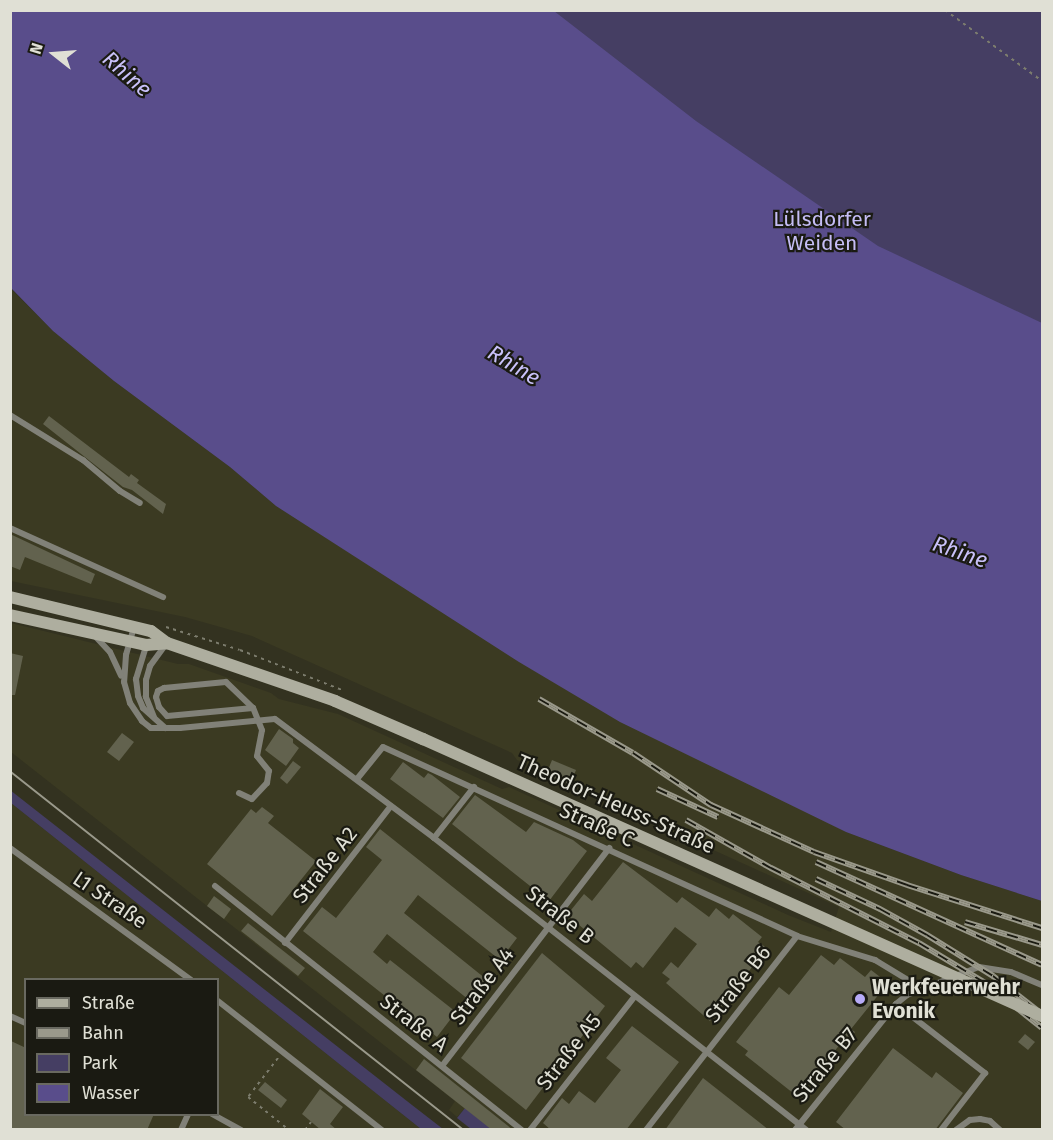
<!DOCTYPE html>
<html>
<head>
<meta charset="utf-8">
<style>
	body { margin:0 }
	#map { position:relative; width:1053px; height:1140px; overflow:hidden; background:#333220; font-family:"Fira Sans",sans-serif }
	div>[style] { position:absolute }
	.built>* { inset:0; background:#3b3a22 }
	.green>* { inset:0; background:#453e63 }
	.water>* { inset:0; background:#594d8b }
	.building>* { inset:0; background:#62624e }
	.path>* { height:2px; margin-top:-1px; transform-origin:0; background:repeating-linear-gradient(90deg,#7d7d6e 0 3px,transparent 0 7.5px) }
	.lane>* { height:6px; margin:-3px; padding:0 3px; transform-origin:3px; border-radius:3px; background:#818178 }
	.secondary>* { height:12px; margin:-6px; padding:0 6px; transform-origin:6px; border-radius:6px; background:#aeae9f }
	.tram>* { height:1.5px; margin:-0.75px; padding:0 0.75px; transform-origin:0.75px; border-radius:0.75px; background:#9a998b }
	.rail>* { height:6px; margin-top:-3px; transform-origin:0; background:repeating-linear-gradient(90deg,#1a1a12 0 11px,#9a998b 0 22px); box-sizing:border-box; border-block:2px solid #9a998b }
	.secondary-bridge>* { height:12px; margin:-6px; padding:0 6px; transform-origin:6px; border-radius:6px; background:#aeae9f }
	.dots>* { width:16px; height:16px; translate:-50% -50%; box-sizing:border-box; border:3px solid #1a1a12; border-radius:50% }
	span { translate:-50% -50%; white-space:nowrap; text-align:center; line-height:1.15; -webkit-text-stroke:4.5px #1a1a12; paint-order:stroke }
	.park-label { font-size:21px; color:#c5bdf5 }
	.street-label { font-size:21px; color:#e0e0d5 }
	.poi-label { font-size:21px; color:#e0e0d5; font-weight:700 }
	.left { translate:0 -50%; text-align:left }
	.water-label { font-size:22px; color:#c9c1f9; font-style:italic }
	.frame { position:absolute; inset:0; border:12px solid #e0e0d5; pointer-events:none }
	.legend { position:absolute; left:24px; top:978px; width:195px; height:138px; box-sizing:border-box; background:#1a1a12; border:2px solid #696960; margin:0; padding:8px 10px; list-style:none; font-size:18px; color:#e0e0d5 }
	.legend li { display:flex; align-items:center; gap:12px; height:30px }
	.legend b { width:30px; border:2px solid #696960 }
	.north { position:absolute; left:24px; top:24px; width:60px; height:60px; -webkit-text-stroke:4px #1a1a12; paint-order:stroke; rotate:287deg; font-size:16px; font-weight:700; line-height:24px; text-align:center; color:#e0e0d5 }
	.north::after { content:''; display:block; margin:auto; width:21px; height:27px; background:#e0e0d5; clip-path:polygon(50% 0,100% 100%,50% 72%,0 100%) }
</style>
</head>
<body>
<div id="map">
	<div class="built">
		<i style="clip-path:polygon(10px 288px,53px 331px,114px 381px,230px 467px,276px 506px,426px 601px,846px 832px,961px 875px,1042px 901px,1042px 1129px,492px 1130px,465px 1108px,457px 1117px,449px 1110px,455px 1101px,11px 752px,11px 623px,178px 664px,189px 664px,271px 693px,279px 699px,338px 714px,502px 789px,509px 787px,788px 915px,831px 932px,839px 907px,546px 774px,546px 772px,517px 760px,512px 753px,252px 636px,185px 617px,11px 581px)"></i>
		<i style="clip-path:polygon(evenodd,11px 803px,421px 1129px,11px 1129px,11px 803px,26px 980px,218px 980px,218px 1114px,26px 1114px,26px 980px)"></i>
	</div>
	<div class="green">
		<i style="clip-path:polygon(244px 11px,1042px 11px,1042px 595px)"></i>
		<i style="clip-path:polygon(10px 790px,412px 1105px,443px 1129px,421px 1129px,11px 803px)"></i>
		<i style="clip-path:polygon(465px 1108px,492px 1129px,471px 1129px,457px 1118px)"></i>
	</div>
	<div class="water">
		<i style="clip-path:polygon(10px 11px,554px 11px,696px 121px,878px 246px,1042px 323px,1042px 901px,961px 875px,846px 832px,620px 722px,519px 662px,276px 506px,230px 467px,114px 381px,53px 331px,11px 288px)"></i>
	</div>
	<div class="building">
		<i style="clip-path:polygon(49px 416px,129px 477px,131px 474px,139px 480px,137px 483px,166px 504px,163px 514px,132px 490px,123px 487px,43px 424px)"></i>
		<i style="clip-path:polygon(10px 534px,95px 574px,91px 584px,25px 557px,20px 570px,10px 566px)"></i>
		<i style="clip-path:polygon(10px 653px,23px 656px,15px 695px,10px 695px)"></i>
		<i style="clip-path:polygon(279px 729px,293px 739px,293px 743px,299px 748px,286px 766px,265px 750px)"></i>
		<i style="clip-path:polygon(122px 733px,134px 742px,119px 761px,107px 752px)"></i>
		<i style="clip-path:polygon(552px 760px,576px 770px,570px 785px,546px 775px)"></i>
		<i style="clip-path:polygon(293px 761px,301px 767px,287px 784px,280px 778px)"></i>
		<i style="clip-path:polygon(403px 762px,424px 778px,428px 773px,432px 775px,460px 797px,443px 818px,390px 779px)"></i>
		<i style="clip-path:polygon(475px 795px,526px 832px,534px 822px,573px 840px,587px 851px,549px 901px,452px 824px)"></i>
		<i style="clip-path:polygon(262px 807px,274px 816px,268px 823px,316px 861px,272px 916px,207px 864px,251px 809px,256px 813px)"></i>
		<i style="clip-path:polygon(380px 829px,517px 938px,500px 960px,418px 895px,404px 913px,486px 979px,469px 1000px,387px 934px,373px 952px,387px 964px,390px 960px,456px 1012px,437px 1037px,303px 931px,322px 907px,336px 918px,382px 860px,366px 847px)"></i>
		<i style="clip-path:polygon(623px 862px,677px 903px,682px 897px,709px 917px,716px 908px,729px 919px,733px 914px,762px 937px,758px 942px,767px 948px,710px 1021px,666px 983px,670px 979px,662px 973px,671px 962px,678px 968px,697px 944px,675px 927px,643px 968px,636px 962px,631px 968px,567px 915px,584px 894px,592px 901px)"></i>
		<i style="clip-path:polygon(214px 896px,231px 909px,224px 919px,207px 906px)"></i>
		<i style="clip-path:polygon(248px 923px,305px 968px,298px 976px,241px 931px)"></i>
		<i style="clip-path:polygon(542px 953px,605px 1006px,526px 1110px,461px 1058px)"></i>
		<i style="clip-path:polygon(821px 955px,834px 965px,840px 958px,865px 977px,871px 970px,888px 983px,851px 1029px,855px 1032px,848px 1041px,845px 1038px,798px 1097px,745px 1055px,748px 1051px,736px 1042px,779px 987px,789px 995px)"></i>
		<i style="clip-path:polygon(632px 1026px,679px 1062px,626px 1130px,551px 1130px,543px 1123px,562px 1098px,569px 1104px,579px 1091px,595px 1103px,621px 1070px,606px 1058px)"></i>
		<i style="clip-path:polygon(1025px 1034px,1035px 1042px,1028px 1050px,1018px 1042px)"></i>
		<i style="clip-path:polygon(11px 1041px,26px 1048px,26px 1114px,154px 1114px,147px 1130px,10px 1130px)"></i>
		<i style="clip-path:polygon(893px 1048px,932px 1078px,936px 1072px,963px 1093px,935px 1130px,846px 1130px,836px 1122px)"></i>
		<i style="clip-path:polygon(424px 1059px,513px 1130px,492px 1130px,416px 1070px)"></i>
		<i style="clip-path:polygon(703px 1078px,769px 1130px,665px 1130px)"></i>
		<i style="clip-path:polygon(265px 1082px,287px 1100px,281px 1108px,258px 1090px)"></i>
		<i style="clip-path:polygon(320px 1089px,343px 1107px,330px 1124px,337px 1130px,321px 1130px,302px 1114px)"></i>
	</div>
	<div class="path">
		<i style="left:945px;top:10px;width:120px;rotate:36.2deg"></i>
		<i style="left:166px;top:627px;width:77px;rotate:17.3deg"></i>
		<i style="left:240px;top:650px;width:110px;rotate:21.4deg"></i>
		<i style="left:278px;top:1058px;width:49px;rotate:127.6deg"></i>
		<i style="left:248px;top:1097px;width:53px;rotate:38.8deg"></i>
		<i style="left:305px;top:1130px;width:10px;rotate:-53deg"></i>
	</div>
	<div class="lane">
		<i style="left:10px;top:415px;width:86px;rotate:31.7deg"></i>
		<i style="left:83px;top:460px;width:48px;rotate:40deg"></i>
		<i style="left:120px;top:491px;width:23px;rotate:31deg"></i>
		<i style="left:10px;top:528px;width:168px;rotate:24.3deg"></i>
		<i style="left:134px;top:627px;width:29px;rotate:106deg"></i>
		<i style="left:126px;top:655px;width:27px;rotate:94deg"></i>
		<i style="left:124px;top:682px;width:22px;rotate:74deg"></i>
		<i style="left:130px;top:703px;width:22px;rotate:56deg"></i>
		<i style="left:142px;top:721px;width:11px;rotate:38deg"></i>
		<i style="left:151px;top:728px;width:29px"></i>
		<i style="left:180px;top:728px;width:95px;rotate:-5.4deg"></i>
		<i style="left:275px;top:719px;width:199px;rotate:36.8deg"></i>
		<i style="left:434px;top:838px;width:473px;rotate:38.1deg"></i>
		<i style="left:94px;top:635px;width:23px;rotate:47deg"></i>
		<i style="left:110px;top:652px;width:26px;rotate:65deg"></i>
		<i style="left:147px;top:643px;width:38px;rotate:107deg"></i>
		<i style="left:136px;top:679px;width:17px;rotate:83deg"></i>
		<i style="left:138px;top:696px;width:13px;rotate:67deg"></i>
		<i style="left:143px;top:708px;width:30px;rotate:42deg"></i>
		<i style="left:154px;top:717px;width:22px;rotate:-112deg"></i>
		<i style="left:146px;top:697px;width:17px;rotate:-90deg"></i>
		<i style="left:146px;top:680px;width:15px;rotate:-74deg"></i>
		<i style="left:150px;top:666px;width:27px;rotate:-54deg"></i>
		<i style="left:357px;top:779px;width:41px;rotate:-50.9deg"></i>
		<i style="left:383px;top:747px;width:455px;rotate:24.5deg"></i>
		<i style="left:797px;top:936px;width:82px;rotate:17.1deg"></i>
		<i style="left:875px;top:960px;width:54px;rotate:31.3deg"></i>
		<i style="left:239px;top:793px;width:14px;rotate:25deg"></i>
		<i style="left:252px;top:799px;width:22px;rotate:-47deg"></i>
		<i style="left:267px;top:783px;width:12px;rotate:-81deg"></i>
		<i style="left:269px;top:771px;width:19px;rotate:-129deg"></i>
		<i style="left:257px;top:756px;width:26px;rotate:-79deg"></i>
		<i style="left:262px;top:730px;width:24px;rotate:-112deg"></i>
		<i style="left:253px;top:708px;width:86px;rotate:174.7deg"></i>
		<i style="left:167px;top:716px;width:12px;rotate:-132deg"></i>
		<i style="left:159px;top:707px;width:10px;rotate:-107deg"></i>
		<i style="left:156px;top:697px;width:6px;rotate:-72deg"></i>
		<i style="left:158px;top:691px;width:7px;rotate:-27deg"></i>
		<i style="left:164px;top:688px;width:62px;rotate:-5.5deg"></i>
		<i style="left:226px;top:682px;width:37px;rotate:44deg"></i>
		<i style="left:434px;top:838px;width:65px;rotate:-51.9deg"></i>
		<i style="left:10px;top:848px;width:224px;rotate:36.1deg"></i>
		<i style="left:215px;top:886px;width:392px;rotate:38.5deg"></i>
		<i style="left:285px;top:943px;width:173px;rotate:-52.3deg"></i>
		<i style="left:218px;top:1001px;width:209px;rotate:38.2deg"></i>
		<i style="left:896px;top:1004px;width:113px;rotate:37.8deg"></i>
		<i style="left:985px;top:1073px;width:72px;rotate:127.7deg"></i>
		<i style="left:10px;top:1016px;width:17px;rotate:24deg"></i>
		<i style="left:442px;top:1066px;width:275px;rotate:-52.5deg"></i>
		<i style="left:212px;top:1114px;width:33px;rotate:29deg"></i>
		<i style="left:181px;top:1130px;width:17px;rotate:-66deg"></i>
		<i style="left:530px;top:1130px;width:170px;rotate:-51.9deg"></i>
		<i style="left:646px;top:1130px;width:246px;rotate:-52.1deg"></i>
		<i style="left:795px;top:1130px;width:161px;rotate:-51.3deg"></i>
		<i style="left:896px;top:1004px;width:14px;rotate:-39deg"></i>
		<i style="left:907px;top:995px;width:77px;rotate:-21.3deg"></i>
		<i style="left:979px;top:967px;width:32px;rotate:9deg"></i>
		<i style="left:1011px;top:972px;width:34px;rotate:23deg"></i>
		<i style="left:956px;top:1130px;width:17px;rotate:-36deg"></i>
		<i style="left:970px;top:1120px;width:10px;rotate:-6deg"></i>
		<i style="left:980px;top:1119px;width:10px;rotate:11deg"></i>
		<i style="left:990px;top:1121px;width:13px;rotate:42deg"></i>
	</div>
	<div class="secondary">
		<i style="left:10px;top:597px;width:145px;rotate:13.6deg"></i>
		<i style="left:151px;top:631px;width:20px;rotate:37deg"></i>
		<i style="left:167px;top:643px;width:178px;rotate:19deg"></i>
		<i style="left:335px;top:701px;width:96px;rotate:23.4deg"></i>
		<i style="left:10px;top:615px;width:139px;rotate:12.4deg"></i>
		<i style="left:146px;top:645px;width:21px;rotate:-5deg"></i>
	</div>
	<div class="tram">
		<i style="left:10px;top:771px;width:579px;rotate:38.34deg"></i>
	</div>
	<div class="rail">
		<i style="left:539px;top:699px;width:108px;rotate:29.9deg"></i>
		<i style="left:633px;top:753px;width:94px;rotate:33.7deg"></i>
		<i style="left:711px;top:805px;width:113px;rotate:24.5deg"></i>
		<i style="left:814px;top:852px;width:99px;rotate:19.5deg"></i>
		<i style="left:907px;top:885px;width:142px;rotate:17.7deg"></i>
		<i style="left:657px;top:789px;width:67px;rotate:24.7deg"></i>
		<i style="left:686px;top:820px;width:98px;rotate:29.5deg"></i>
		<i style="left:771px;top:868px;width:166px;rotate:26.9deg"></i>
		<i style="left:919px;top:943px;width:79px;rotate:31.1deg"></i>
		<i style="left:987px;top:984px;width:70px;rotate:38.7deg"></i>
		<i style="left:816px;top:862px;width:248px;rotate:24.5deg"></i>
		<i style="left:816px;top:879px;width:71px;rotate:25.1deg"></i>
		<i style="left:880px;top:909px;width:54px;rotate:29deg"></i>
		<i style="left:927px;top:935px;width:78px;rotate:31.8deg"></i>
		<i style="left:993px;top:976px;width:62px;rotate:37.8deg"></i>
		<i style="left:965px;top:922px;width:80px;rotate:16.6deg"></i>
	</div>
	<div class="secondary-bridge">
		<i style="left:423px;top:739px;width:678px;rotate:24.11deg"></i>
	</div>
	<div class="dots">
		<i style="left:860px;top:999px;background:#b7abf8"></i>
	</div>
	<div class="park-label">
		<span style="left:822px;top:231px">Lülsdorfer<br>Weiden</span>
	</div>
	<div class="street-label">
		<span style="left:616px;top:804px;rotate:24deg">Theodor-Heuss-Straße</span>
		<span style="left:597px;top:825px;rotate:24deg">Straße C</span>
		<span style="left:325px;top:865px;rotate:-52deg">Straße A2</span>
		<span style="left:110px;top:900px;rotate:34deg">L1 Straße</span>
		<span style="left:560px;top:915px;rotate:38deg">Straße B</span>
		<span style="left:738px;top:984px;rotate:-52deg">Straße B6</span>
		<span style="left:482px;top:986px;rotate:-53deg">Straße A4</span>
		<span style="left:414px;top:1023px;rotate:38deg">Straße A</span>
		<span style="left:569px;top:1052px;rotate:-52deg">Straße A5</span>
		<span style="left:825px;top:1065px;rotate:-51deg">Straße B7</span>
	</div>
	<div class="poi-label">
		<span class="left" style="left:872px;top:999px">Werkfeuerwehr<br>Evonik</span>
	</div>
	<div class="water-label">
		<span style="left:127px;top:74px;rotate:41deg">Rhine</span>
		<span style="left:514px;top:365px;rotate:31deg">Rhine</span>
		<span style="left:960px;top:552px;rotate:19deg">Rhine</span>
	</div>
	<div class="frame"></div>
	<ul class="legend">
	<li><b style="height:8px;background:#aeae9f"></b>Straße</li>
	<li><b style="height:8px;background:#9a998b"></b>Bahn</li>
	<li><b style="height:16px;background:#453e63"></b>Park</li>
	<li><b style="height:16px;background:#594d8b"></b>Wasser</li>
	</ul>
	<div class="north">N</div>
</div>
</body>
</html>
